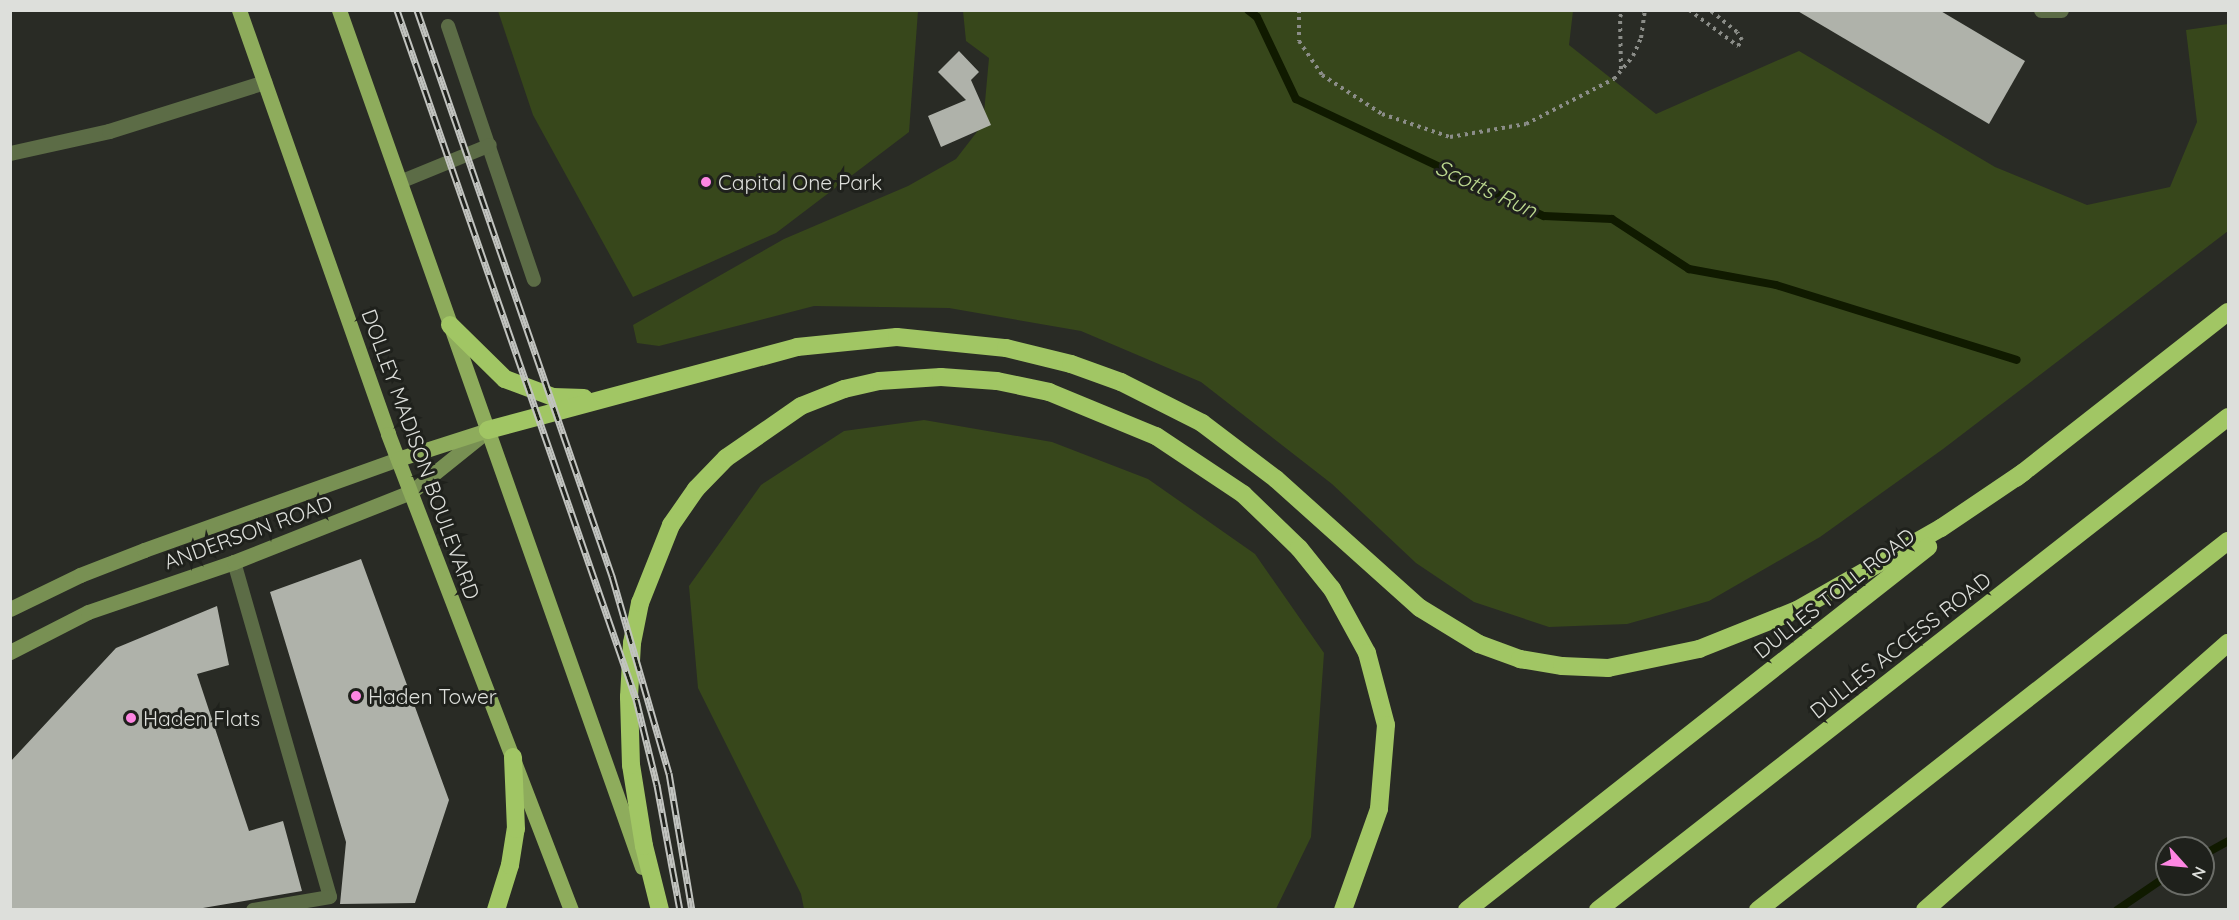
<!DOCTYPE html>
<html>
<head>
<meta charset="utf-8">
<style>
	body { margin:0 }
	#map { position:relative; width:2239px; height:920px; overflow:hidden; background:#292b25; font-family:Quicksand,sans-serif }
	div>[style] { position:absolute }
	.green>* { inset:0; background:#37471b }
	.stream>* { height:8px; margin:-4px; padding:0 4px; transform-origin:4px; border-radius:4px; background:#101a00 }
	.building>* { inset:0; background:#afb2aa }
	.path>* { height:4px; margin-top:-2px; transform-origin:0; background:repeating-linear-gradient(90deg,#8b8d88 0 3px,transparent 0 7.5px) }
	.lane>* { height:14px; margin:-7px; padding:0 7px; transform-origin:7px; border-radius:7px; background:#5c6c46 }
	.street>* { height:15px; margin:-7.5px; padding:0 7.5px; transform-origin:7.5px; border-radius:7.5px; background:#5c6c46 }
	.secondary>* { height:15px; margin:-7.5px; padding:0 7.5px; transform-origin:7.5px; border-radius:7.5px; background:#789053 }
	.primary>* { height:15px; margin:-7.5px; padding:0 7.5px; transform-origin:7.5px; border-radius:7.5px; background:#8eac5c }
	.highway>* { height:18px; margin:-9px; padding:0 9px; transform-origin:9px; border-radius:9px; background:#a1c664 }
	.rail>* { height:7px; margin-top:-3.5px; transform-origin:0; background:repeating-linear-gradient(90deg,#1f211c 0 14px,#c1c3bf 0 28px); box-sizing:border-box; border-block:2px solid #c1c3bf }
	.dots>* { width:16px; height:16px; translate:-50% -50%; box-sizing:border-box; border:3px solid #1f211c; border-radius:50% }
	span { translate:-50% -50%; white-space:nowrap; text-align:center; line-height:1.15; -webkit-text-stroke:6px #1f211c; paint-order:stroke }
	.poi-label { font-size:21px; color:#dddfdb }
	.left { translate:0 -50%; text-align:left }
	.street-label { font-size:21px; color:#dddfdb }
	.water-label { font-size:22px; color:#bdda90; font-style:italic }
	.frame { position:absolute; inset:0; border:12px solid #dddfdb; pointer-events:none }
	.north { position:absolute; left:2155px; top:836px; width:60px; height:60px; box-sizing:border-box; background:#1f211c; border:2px solid #6b6d68; border-radius:50%; rotate:117deg; font-size:16px; font-weight:700; line-height:24px; text-align:center; color:#dddfdb }
	.north::after { content:''; display:block; margin:auto; width:21px; height:27px; background:#fd86e2; clip-path:polygon(50% 0,100% 100%,50% 72%,0 100%) }
</style>
</head>
<body>
<div id="map">
	<div class="green">
		<i style="clip-path:polygon(498px 11px,918px 11px,909px 132px,776px 233px,633px 297px,533px 115px)"></i>
		<i style="clip-path:polygon(963px 11px,1573px 11px,1569px 45px,1656px 114px,1799px 51px,1995px 167px,2087px 205px,2170px 187px,2197px 122px,2186px 30px,2228px 24px,2228px 231px,1943px 449px,1820px 537px,1709px 601px,1627px 624px,1549px 627px,1474px 602px,1416px 563px,1332px 484px,1201px 382px,1081px 331px,949px 308px,814px 306px,659px 346px,637px 343px,633px 325px,784px 239px,908px 186px,956px 159px,983px 124px,989px 58px,966px 41px)"></i>
		<i style="clip-path:polygon(924px 420px,1052px 442px,1148px 479px,1255px 554px,1324px 653px,1311px 837px,1276px 909px,804px 909px,801px 894px,698px 688px,689px 586px,761px 485px,844px 431px)"></i>
	</div>
	<div class="stream">
		<i style="left:1248px;top:10px;width:11px;rotate:38deg"></i>
		<i style="left:1257px;top:17px;width:91px;rotate:64.6deg"></i>
		<i style="left:1296px;top:99px;width:274px;rotate:25.3deg"></i>
		<i style="left:1544px;top:216px;width:68px;rotate:2.5deg"></i>
		<i style="left:1612px;top:219px;width:92px;rotate:33deg"></i>
		<i style="left:1689px;top:269px;width:88px;rotate:10.4deg"></i>
		<i style="left:1776px;top:285px;width:252px;rotate:17.3deg"></i>
		<i style="left:2203px;top:855px;width:29px;rotate:-29deg"></i>
		<i style="left:2117px;top:910px;width:60px;rotate:-34.2deg"></i>
	</div>
	<div class="building">
		<i style="clip-path:polygon(1796px 10px,1939px 10px,2025px 61px,1989px 124px)"></i>
		<i style="clip-path:polygon(959px 51px,979px 72px,971px 80px,991px 125px,941px 147px,928px 116px,966px 100px,938px 72px)"></i>
		<i style="clip-path:polygon(361px 559px,449px 800px,415px 903px,340px 904px,346px 842px,270px 592px)"></i>
		<i style="clip-path:polygon(217px 606px,229px 665px,197px 674px,249px 831px,283px 821px,302px 891px,197px 909px,10px 909px,10px 762px,116px 648px)"></i>
	</div>
	<div class="path">
		<i style="left:1299px;top:10px;width:31px;rotate:90deg"></i>
		<i style="left:1299px;top:41px;width:41px;rotate:55.9deg"></i>
		<i style="left:1322px;top:75px;width:72px;rotate:33deg"></i>
		<i style="left:1382px;top:114px;width:72px;rotate:18.7deg"></i>
		<i style="left:1450px;top:137px;width:77px;rotate:-9.7deg"></i>
		<i style="left:1526px;top:124px;width:99px;rotate:-27.1deg"></i>
		<i style="left:1614px;top:79px;width:30px;rotate:-50deg"></i>
		<i style="left:1633px;top:56px;width:20px;rotate:-66deg"></i>
		<i style="left:1641px;top:38px;width:28px;rotate:-82deg"></i>
		<i style="left:1689px;top:10px;width:61px;rotate:36.3deg"></i>
		<i style="left:1738px;top:46px;width:7px;rotate:-56deg"></i>
		<i style="left:1742px;top:40px;width:9px;rotate:-122deg"></i>
		<i style="left:1737px;top:32px;width:35px;rotate:-141deg"></i>
		<i style="left:1621px;top:69px;width:52px;rotate:-91.1deg"></i>
		<i style="left:1620px;top:17px;width:8px;rotate:-67deg"></i>
	</div>
	<div class="lane">
		<i style="left:448px;top:26px;width:268px;rotate:71.3deg"></i>
		<i style="left:400px;top:182px;width:97px;rotate:-22.3deg"></i>
		<i style="left:234px;top:562px;width:348px;rotate:74deg"></i>
		<i style="left:330px;top:897px;width:78px;rotate:170.4deg"></i>
	</div>
	<div class="street">
		<i style="left:2041px;top:10px;width:20px"></i>
		<i style="left:10px;top:153px;width:101px;rotate:-12.5deg"></i>
		<i style="left:109px;top:131px;width:163px;rotate:-17.5deg"></i>
	</div>
	<div class="secondary">
		<i style="left:10px;top:609px;width:78px;rotate:-25.9deg"></i>
		<i style="left:80px;top:575px;width:69px;rotate:-21.3deg"></i>
		<i style="left:144px;top:550px;width:270px;rotate:-19.7deg"></i>
		<i style="left:10px;top:652px;width:88px;rotate:-27.1deg"></i>
		<i style="left:88px;top:612px;width:154px;rotate:-18.9deg"></i>
		<i style="left:234px;top:562px;width:190px;rotate:-21.6deg"></i>
		<i style="left:411px;top:492px;width:99px;rotate:-38.8deg"></i>
	</div>
	<div class="primary">
		<i style="left:239px;top:10px;width:449px;rotate:70.6deg"></i>
		<i style="left:388px;top:434px;width:510px;rotate:68.97deg"></i>
		<i style="left:339px;top:10px;width:909px;rotate:70.53deg"></i>
		<i style="left:398px;top:459px;width:95px;rotate:-17.9deg"></i>
	</div>
	<div class="highway">
		<i style="left:450px;top:325px;width:77px;rotate:44.5deg"></i>
		<i style="left:505px;top:379px;width:51px;rotate:20.6deg"></i>
		<i style="left:553px;top:397px;width:31px;rotate:2deg"></i>
		<i style="left:488px;top:430px;width:320px;rotate:-15deg"></i>
		<i style="left:797px;top:347px;width:100px;rotate:-5.7deg"></i>
		<i style="left:897px;top:337px;width:110px;rotate:5.8deg"></i>
		<i style="left:1006px;top:348px;width:67px;rotate:13.8deg"></i>
		<i style="left:1071px;top:364px;width:53px;rotate:19.8deg"></i>
		<i style="left:1121px;top:382px;width:91px;rotate:26.8deg"></i>
		<i style="left:1202px;top:423px;width:93px;rotate:37.1deg"></i>
		<i style="left:1276px;top:479px;width:193px;rotate:41.9deg"></i>
		<i style="left:1420px;top:608px;width:69px;rotate:31.4deg"></i>
		<i style="left:1479px;top:644px;width:44px;rotate:20.1deg"></i>
		<i style="left:1520px;top:659px;width:43px;rotate:9.5deg"></i>
		<i style="left:1562px;top:666px;width:46px;rotate:2.5deg"></i>
		<i style="left:1608px;top:668px;width:93px;rotate:-11.8deg"></i>
		<i style="left:1699px;top:649px;width:105px;rotate:-21.7deg"></i>
		<i style="left:1797px;top:610px;width:166px;rotate:-29.7deg"></i>
		<i style="left:1941px;top:528px;width:100px;rotate:-34deg"></i>
		<i style="left:2016px;top:478px;width:269px;rotate:-38.1deg"></i>
		<i style="left:496px;top:910px;width:47px;rotate:-72.7deg"></i>
		<i style="left:510px;top:865px;width:36px;rotate:-81deg"></i>
		<i style="left:516px;top:829px;width:72px;rotate:-92.4deg"></i>
		<i style="left:660px;top:910px;width:66px;rotate:-104deg"></i>
		<i style="left:644px;top:846px;width:82px;rotate:-99.1deg"></i>
		<i style="left:631px;top:765px;width:68px;rotate:-91.7deg"></i>
		<i style="left:629px;top:697px;width:54px;rotate:-86.8deg"></i>
		<i style="left:632px;top:643px;width:41px;rotate:-78.7deg"></i>
		<i style="left:640px;top:603px;width:84px;rotate:-68.3deg"></i>
		<i style="left:671px;top:525px;width:44px;rotate:-55.2deg"></i>
		<i style="left:696px;top:489px;width:43px;rotate:-45.9deg"></i>
		<i style="left:726px;top:458px;width:91px;rotate:-34.7deg"></i>
		<i style="left:801px;top:406px;width:46px;rotate:-21.6deg"></i>
		<i style="left:844px;top:389px;width:36px;rotate:-13deg"></i>
		<i style="left:879px;top:381px;width:62px;rotate:-3.7deg"></i>
		<i style="left:941px;top:377px;width:56px;rotate:4.1deg"></i>
		<i style="left:997px;top:381px;width:53px;rotate:11.9deg"></i>
		<i style="left:1049px;top:392px;width:116px;rotate:22.4deg"></i>
		<i style="left:1156px;top:436px;width:105px;rotate:33.7deg"></i>
		<i style="left:1243px;top:494px;width:78px;rotate:44deg"></i>
		<i style="left:1299px;top:548px;width:53px;rotate:51.2deg"></i>
		<i style="left:1332px;top:589px;width:73px;rotate:61.3deg"></i>
		<i style="left:1367px;top:653px;width:74px;rotate:75.2deg"></i>
		<i style="left:1386px;top:725px;width:84px;rotate:94.8deg"></i>
		<i style="left:1379px;top:809px;width:107px;rotate:109.6deg"></i>
		<i style="left:1467px;top:910px;width:587px;rotate:-38.22deg"></i>
		<i style="left:1598px;top:910px;width:800px;rotate:-38.04deg"></i>
		<i style="left:1758px;top:910px;width:598px;rotate:-38.14deg"></i>
		<i style="left:1925px;top:910px;width:404px;rotate:-41.4deg"></i>
	</div>
	<div class="rail">
		<i style="left:397px;top:10px;width:729px;rotate:70.87deg"></i>
		<i style="left:636px;top:699px;width:89px;rotate:76.3deg"></i>
		<i style="left:657px;top:785px;width:127px;rotate:79.6deg"></i>
		<i style="left:417px;top:10px;width:599px;rotate:70.99deg"></i>
		<i style="left:612px;top:576px;width:205px;rotate:73.9deg"></i>
		<i style="left:669px;top:773px;width:139px;rotate:80.5deg"></i>
	</div>
	<div class="dots">
		<i style="left:706px;top:182px;background:#fd86e2"></i>
		<i style="left:356px;top:696px;background:#fd86e2"></i>
		<i style="left:131px;top:718px;background:#fd86e2"></i>
	</div>
	<div class="poi-label">
		<span class="left" style="left:718px;top:182px">Capital One Park</span>
		<span class="left" style="left:368px;top:696px">Haden Tower</span>
		<span class="left" style="left:143px;top:718px">Haden Flats</span>
	</div>
	<div class="street-label">
		<span style="left:421px;top:454px;rotate:70deg">DOLLEY MADISON BOULEVARD</span>
		<span style="left:248px;top:532px;rotate:-20deg">ANDERSON ROAD</span>
		<span style="left:1834px;top:593px;rotate:-38deg">DULLES TOLL ROAD</span>
		<span style="left:1900px;top:645px;rotate:-38deg">DULLES ACCESS ROAD</span>
	</div>
	<div class="water-label">
		<span style="left:1486px;top:189px;rotate:25deg">Scotts Run</span>
	</div>
	<div class="frame"></div>
	<div class="north">N</div>
</div>
</body>
</html>
